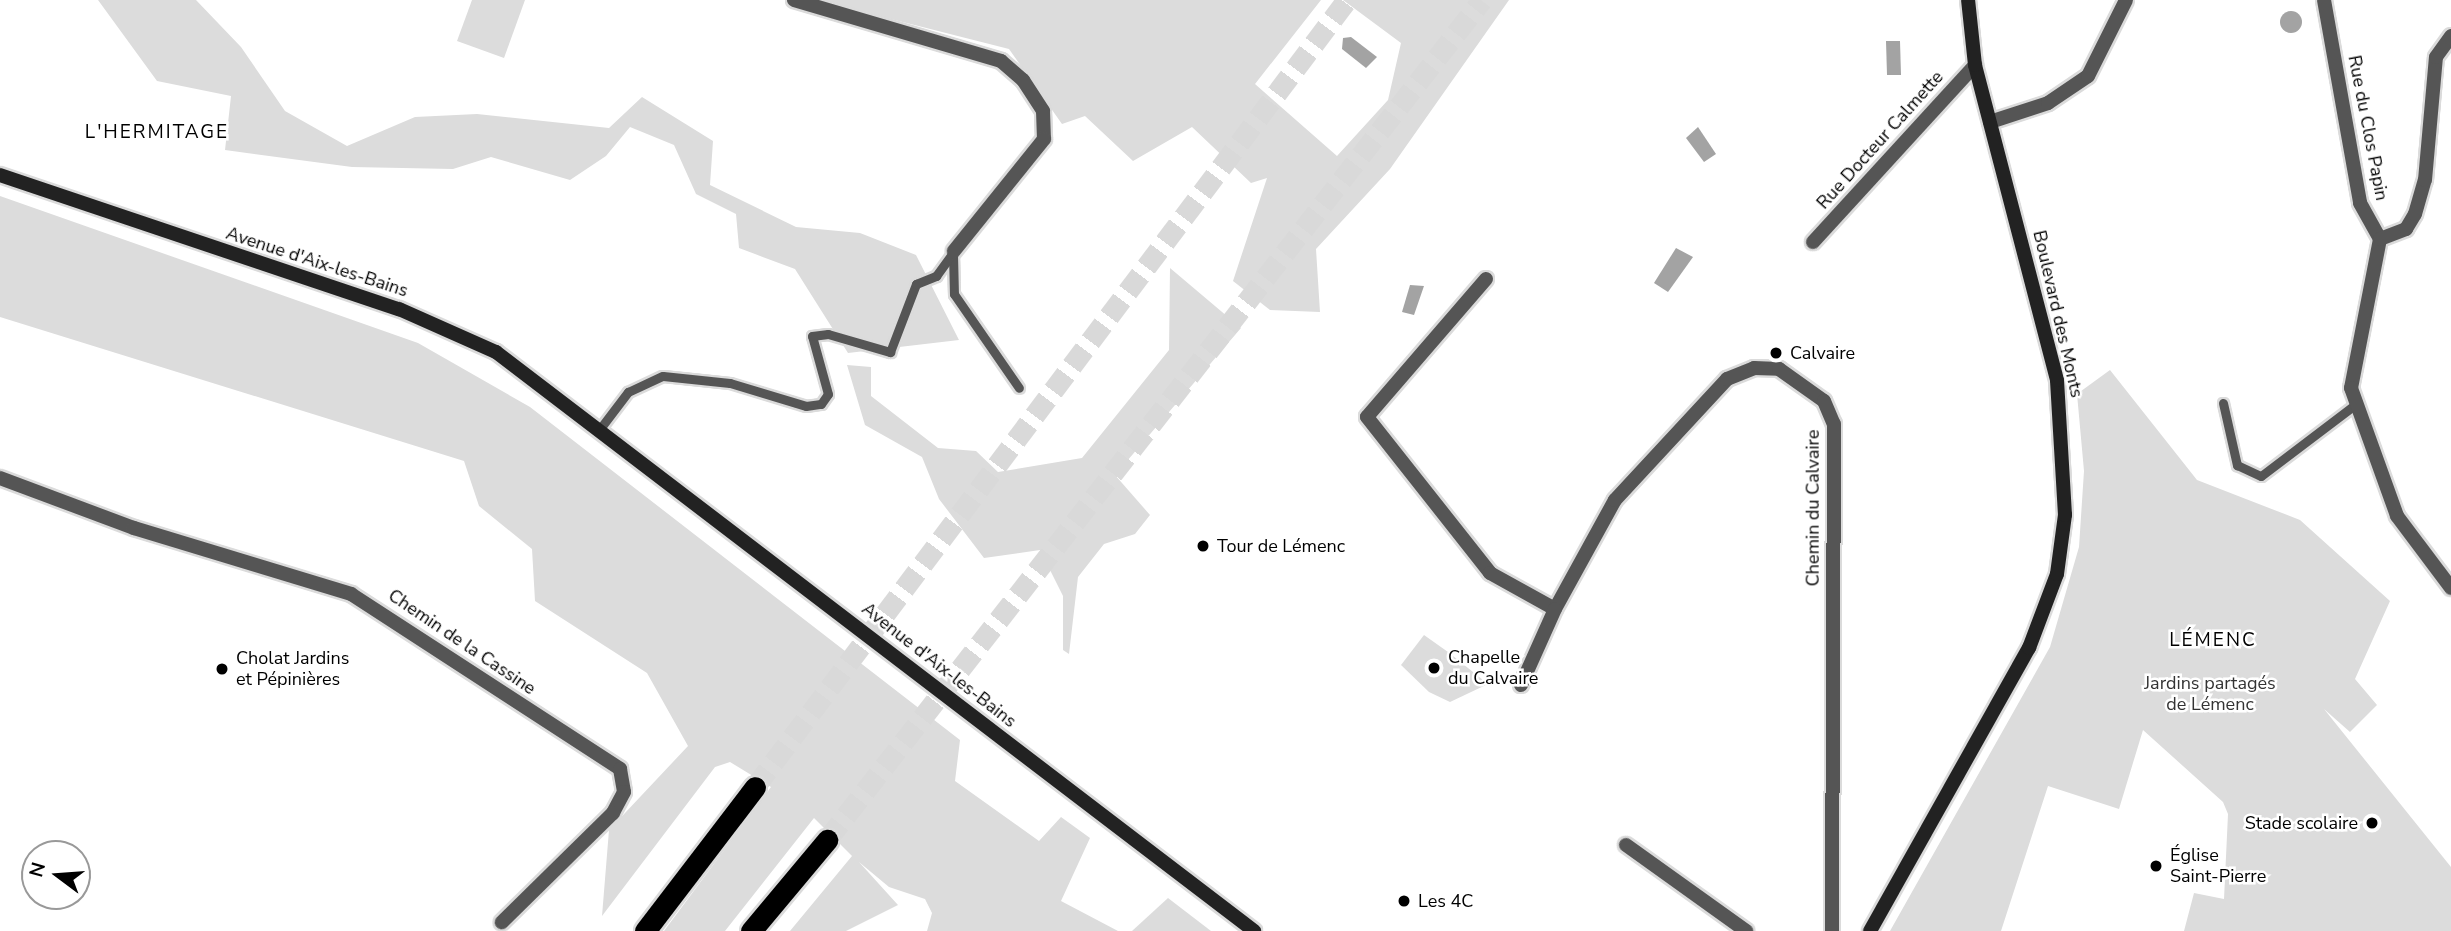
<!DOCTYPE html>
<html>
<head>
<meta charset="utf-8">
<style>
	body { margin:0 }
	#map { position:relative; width:2451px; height:931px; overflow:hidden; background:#fff; font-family:"Nunito Sans",sans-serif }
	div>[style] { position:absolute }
	.green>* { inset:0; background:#dcdcdc }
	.water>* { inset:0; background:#a3a3a3 }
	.round { border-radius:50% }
	.highway-tunnel>* { height:21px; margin-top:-10.5px; transform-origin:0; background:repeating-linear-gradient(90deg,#d9d9d9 0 21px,transparent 0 31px) }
	.roads { filter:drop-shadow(2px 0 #dbdbdb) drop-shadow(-2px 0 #dbdbdb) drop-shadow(0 2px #dbdbdb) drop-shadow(0 -2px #dbdbdb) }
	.lane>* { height:9px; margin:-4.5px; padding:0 4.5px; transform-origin:4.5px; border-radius:4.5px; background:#555 }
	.street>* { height:14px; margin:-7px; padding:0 7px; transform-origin:7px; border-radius:7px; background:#555 }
	.secondary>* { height:14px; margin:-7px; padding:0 7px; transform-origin:7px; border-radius:7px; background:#222 }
	.highway>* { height:21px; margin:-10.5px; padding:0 10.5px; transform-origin:10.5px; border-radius:10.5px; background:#000 }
	.dots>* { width:19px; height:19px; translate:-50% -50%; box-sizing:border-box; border:4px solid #fff; border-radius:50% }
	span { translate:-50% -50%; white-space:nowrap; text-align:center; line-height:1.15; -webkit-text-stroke:5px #fff; paint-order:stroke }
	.street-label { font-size:18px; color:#000 }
	.poi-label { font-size:18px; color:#000 }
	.left { translate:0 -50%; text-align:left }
	.right { translate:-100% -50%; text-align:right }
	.park-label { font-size:18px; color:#333 }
	.neighbourhood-label { font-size:19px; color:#000; letter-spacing:2px }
	.north { position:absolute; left:21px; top:840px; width:70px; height:70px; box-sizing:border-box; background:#fff; border:2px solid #999; border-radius:50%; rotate:286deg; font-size:19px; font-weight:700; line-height:28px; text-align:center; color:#000 }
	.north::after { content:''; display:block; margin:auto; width:24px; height:32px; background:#000; clip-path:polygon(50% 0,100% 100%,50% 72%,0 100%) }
</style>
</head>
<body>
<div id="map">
	<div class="green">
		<i style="clip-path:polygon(98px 0,196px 0,241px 47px,285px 111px,347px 146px,415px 117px,477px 114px,609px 128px,642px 97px,713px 141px,710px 185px,796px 227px,860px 233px,916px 255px,959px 340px,848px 353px,795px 269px,739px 248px,736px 214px,696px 194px,674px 145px,630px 127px,606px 156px,570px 180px,491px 157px,453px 169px,352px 167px,225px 150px,231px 96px,157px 81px)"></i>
		<i style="clip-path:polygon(472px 0,525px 0,504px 58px,457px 41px)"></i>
		<i style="clip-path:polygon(816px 0,1321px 0,1255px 84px,1337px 156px,1388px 100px,1401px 43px,1343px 0,1509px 0,1390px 169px,1316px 249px,1320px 312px,1270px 310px,1233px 281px,1267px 178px,1251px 183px,1192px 127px,1133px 161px,1085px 116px,1062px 124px,1009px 49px)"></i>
		<i style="clip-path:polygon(0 196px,418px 343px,530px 407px,960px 740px,955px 781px,1039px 841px,1061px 817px,1090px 838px,1061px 901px,1118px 931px,927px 931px,932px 913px,925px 899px,889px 887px,859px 862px,898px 905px,846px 931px,790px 931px,852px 856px,814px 818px,725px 931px,664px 931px,771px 787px,730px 762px,715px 767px,602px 916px,609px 830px,688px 746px,647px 673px,535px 601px,532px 549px,479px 506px,464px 461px,0 317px)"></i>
		<i style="clip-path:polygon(1170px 268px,1241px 328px,1115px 475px,1150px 515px,1135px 534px,1104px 544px,1078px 577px,1069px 654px,1063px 650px,1063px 596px,1040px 550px,984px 558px,939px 499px,922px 457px,865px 425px,847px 365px,871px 367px,871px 396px,938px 448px,976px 451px,998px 472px,1082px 458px,1169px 350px)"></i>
		<i style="clip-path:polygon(2110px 370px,2197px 480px,2300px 520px,2390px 601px,2355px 679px,2377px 705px,2350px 732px,2324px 709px,2451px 867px,2451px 931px,2184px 931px,2194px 893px,2224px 899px,2228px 814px,2223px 802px,2143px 730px,2119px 809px,2048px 786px,2001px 931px,1890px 931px,2050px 647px,2079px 547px,2084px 471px,2077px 394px)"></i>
		<i style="clip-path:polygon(1424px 635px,1448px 652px,1488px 684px,1450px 702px,1429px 692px,1401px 665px)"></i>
		<i style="clip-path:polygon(1168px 898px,1211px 931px,1132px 931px)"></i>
	</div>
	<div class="water">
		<i class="round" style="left:2280px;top:11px;width:22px;height:22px"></i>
		<i style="clip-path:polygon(1351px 37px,1377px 57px,1366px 68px,1342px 49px,1343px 38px)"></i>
		<i style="clip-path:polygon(1886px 41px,1900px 41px,1901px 75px,1887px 75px)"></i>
		<i style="clip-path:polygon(1698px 127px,1716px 154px,1704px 162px,1686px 138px)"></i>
		<i style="clip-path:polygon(1676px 248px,1693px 257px,1668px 292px,1654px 283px)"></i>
		<i style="clip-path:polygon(1410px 285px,1424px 286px,1414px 315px,1402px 312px)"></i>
	</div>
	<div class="highway-tunnel">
		<i style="left:755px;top:787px;width:985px;rotate:-53.05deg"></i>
		<i style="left:827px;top:840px;width:1065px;rotate:-52.05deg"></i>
	</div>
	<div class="roads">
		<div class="lane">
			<i style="left:953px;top:254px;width:40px;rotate:88.6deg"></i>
			<i style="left:954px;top:294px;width:114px;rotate:55.3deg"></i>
			<i style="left:2223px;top:403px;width:64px;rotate:77.3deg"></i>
			<i style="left:2237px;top:465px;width:26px;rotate:25deg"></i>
			<i style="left:2261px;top:476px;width:121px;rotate:-37.2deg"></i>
			<i style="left:599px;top:430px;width:48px;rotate:-52.7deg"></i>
			<i style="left:628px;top:392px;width:38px;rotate:-25deg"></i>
			<i style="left:663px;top:376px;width:67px;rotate:6deg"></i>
			<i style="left:730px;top:383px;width:79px;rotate:16.8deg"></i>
			<i style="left:806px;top:406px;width:15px;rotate:-8deg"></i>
			<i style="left:821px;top:404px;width:12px;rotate:-55deg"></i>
			<i style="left:828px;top:394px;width:60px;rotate:-105.4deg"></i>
			<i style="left:812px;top:336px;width:16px;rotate:-7deg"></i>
			<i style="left:828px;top:334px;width:65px;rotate:16.2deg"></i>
			<i style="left:890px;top:352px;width:73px;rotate:-69.1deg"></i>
			<i style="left:916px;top:284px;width:22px;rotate:-22deg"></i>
			<i style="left:936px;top:276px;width:31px;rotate:-54deg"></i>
		</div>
		<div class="street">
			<i style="left:794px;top:0;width:216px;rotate:16.4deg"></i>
			<i style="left:1001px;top:61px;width:29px;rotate:41deg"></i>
			<i style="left:1023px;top:80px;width:37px;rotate:57deg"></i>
			<i style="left:1043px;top:111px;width:28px;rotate:88deg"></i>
			<i style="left:1044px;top:139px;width:144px;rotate:128.8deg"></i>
			<i style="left:2324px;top:0;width:206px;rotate:79.9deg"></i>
			<i style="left:2360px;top:203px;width:41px;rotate:60.9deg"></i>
			<i style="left:1990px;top:122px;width:61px;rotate:-18.1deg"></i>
			<i style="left:2048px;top:103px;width:48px;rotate:-34deg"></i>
			<i style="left:2088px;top:76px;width:85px;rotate:-63.4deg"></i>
			<i style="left:2380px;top:239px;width:152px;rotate:101deg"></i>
			<i style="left:2351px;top:388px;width:136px;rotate:70.2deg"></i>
			<i style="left:2397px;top:516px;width:90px;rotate:53.1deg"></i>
			<i style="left:2380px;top:239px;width:28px;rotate:-21deg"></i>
			<i style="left:2406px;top:229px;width:17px;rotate:-59deg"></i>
			<i style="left:2415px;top:214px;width:35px;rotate:-74deg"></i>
			<i style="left:2425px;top:180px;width:123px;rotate:-84.9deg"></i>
			<i style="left:2436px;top:57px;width:26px;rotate:-54deg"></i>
			<i style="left:1813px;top:242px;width:240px;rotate:-47.5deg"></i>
			<i style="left:1486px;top:279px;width:182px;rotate:130.8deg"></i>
			<i style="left:1367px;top:417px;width:199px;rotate:51.7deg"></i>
			<i style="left:1490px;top:573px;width:74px;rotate:29deg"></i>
			<i style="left:1555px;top:609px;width:124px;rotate:-61.2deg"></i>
			<i style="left:1615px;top:500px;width:165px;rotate:-47.2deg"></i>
			<i style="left:1727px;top:379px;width:29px;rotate:-22deg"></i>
			<i style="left:1754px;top:368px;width:25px;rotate:2deg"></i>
			<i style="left:1779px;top:369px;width:55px;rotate:35.4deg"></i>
			<i style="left:1824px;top:401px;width:25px;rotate:67deg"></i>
			<i style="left:1834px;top:424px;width:507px;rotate:90.23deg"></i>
			<i style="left:0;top:478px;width:143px;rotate:20.5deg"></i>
			<i style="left:134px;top:528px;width:227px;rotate:16.9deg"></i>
			<i style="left:351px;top:594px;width:321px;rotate:33deg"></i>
			<i style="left:620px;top:769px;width:23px;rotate:80deg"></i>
			<i style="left:624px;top:792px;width:24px;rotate:118deg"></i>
			<i style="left:613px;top:813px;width:156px;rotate:135.5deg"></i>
			<i style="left:1521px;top:685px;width:83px;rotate:-65.9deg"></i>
			<i style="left:1626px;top:845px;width:148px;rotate:35.6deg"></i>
		</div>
		<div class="secondary">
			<i style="left:0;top:175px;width:421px;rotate:18.6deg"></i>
			<i style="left:399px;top:309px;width:106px;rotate:23.9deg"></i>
			<i style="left:496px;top:352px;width:954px;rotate:37.37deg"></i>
			<i style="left:1870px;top:931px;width:325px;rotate:-60.7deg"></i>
			<i style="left:2029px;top:648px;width:79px;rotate:-69.3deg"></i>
			<i style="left:2057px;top:574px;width:60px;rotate:-82.3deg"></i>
			<i style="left:2065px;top:515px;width:135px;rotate:-93.4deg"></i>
			<i style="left:2057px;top:380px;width:325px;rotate:-104.6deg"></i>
			<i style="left:1975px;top:65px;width:65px;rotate:-96.1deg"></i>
		</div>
		<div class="highway">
			<i style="left:645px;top:931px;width:181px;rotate:-52.6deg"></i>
			<i style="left:751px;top:931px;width:119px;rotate:-50.1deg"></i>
		</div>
	</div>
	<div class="dots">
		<i style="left:1776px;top:353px;background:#000"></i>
		<i style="left:1203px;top:546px;background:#000"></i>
		<i style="left:1434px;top:668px;background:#000"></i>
		<i style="left:222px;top:669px;background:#000"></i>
		<i style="left:2372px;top:823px;background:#000"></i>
		<i style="left:2156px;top:866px;background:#000"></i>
		<i style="left:1404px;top:901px;background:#000"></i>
	</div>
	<div class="street-label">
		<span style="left:2368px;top:128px;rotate:79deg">Rue du Clos Papin</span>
		<span style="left:1880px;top:140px;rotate:-48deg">Rue Docteur Calmette</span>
		<span style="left:317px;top:262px;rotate:18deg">Avenue d'Aix-les-Bains</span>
		<span style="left:2058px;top:314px;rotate:77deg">Boulevard des Monts</span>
		<span style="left:1813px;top:508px;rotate:-90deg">Chemin du Calvaire</span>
		<span style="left:462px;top:642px;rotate:34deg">Chemin de la Cassine</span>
		<span style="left:939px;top:665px;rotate:38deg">Avenue d'Aix-les-Bains</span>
	</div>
	<div class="poi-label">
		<span class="left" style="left:1790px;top:353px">Calvaire</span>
		<span class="left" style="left:1217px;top:546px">Tour de Lémenc</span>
		<span class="left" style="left:1448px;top:668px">Chapelle<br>du Calvaire</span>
		<span class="left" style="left:236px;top:669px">Cholat Jardins<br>et Pépinières</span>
		<span class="right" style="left:2358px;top:823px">Stade scolaire</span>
		<span class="left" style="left:2170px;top:866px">Église<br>Saint-Pierre</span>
		<span class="left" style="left:1418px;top:901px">Les 4C</span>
	</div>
	<div class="park-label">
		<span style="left:2210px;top:694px">Jardins partagés<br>de Lémenc</span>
	</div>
	<div class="neighbourhood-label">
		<span style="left:157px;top:133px">L'HERMITAGE</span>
		<span style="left:2213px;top:641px">LÉMENC</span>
	</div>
	<div class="north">N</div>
</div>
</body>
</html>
